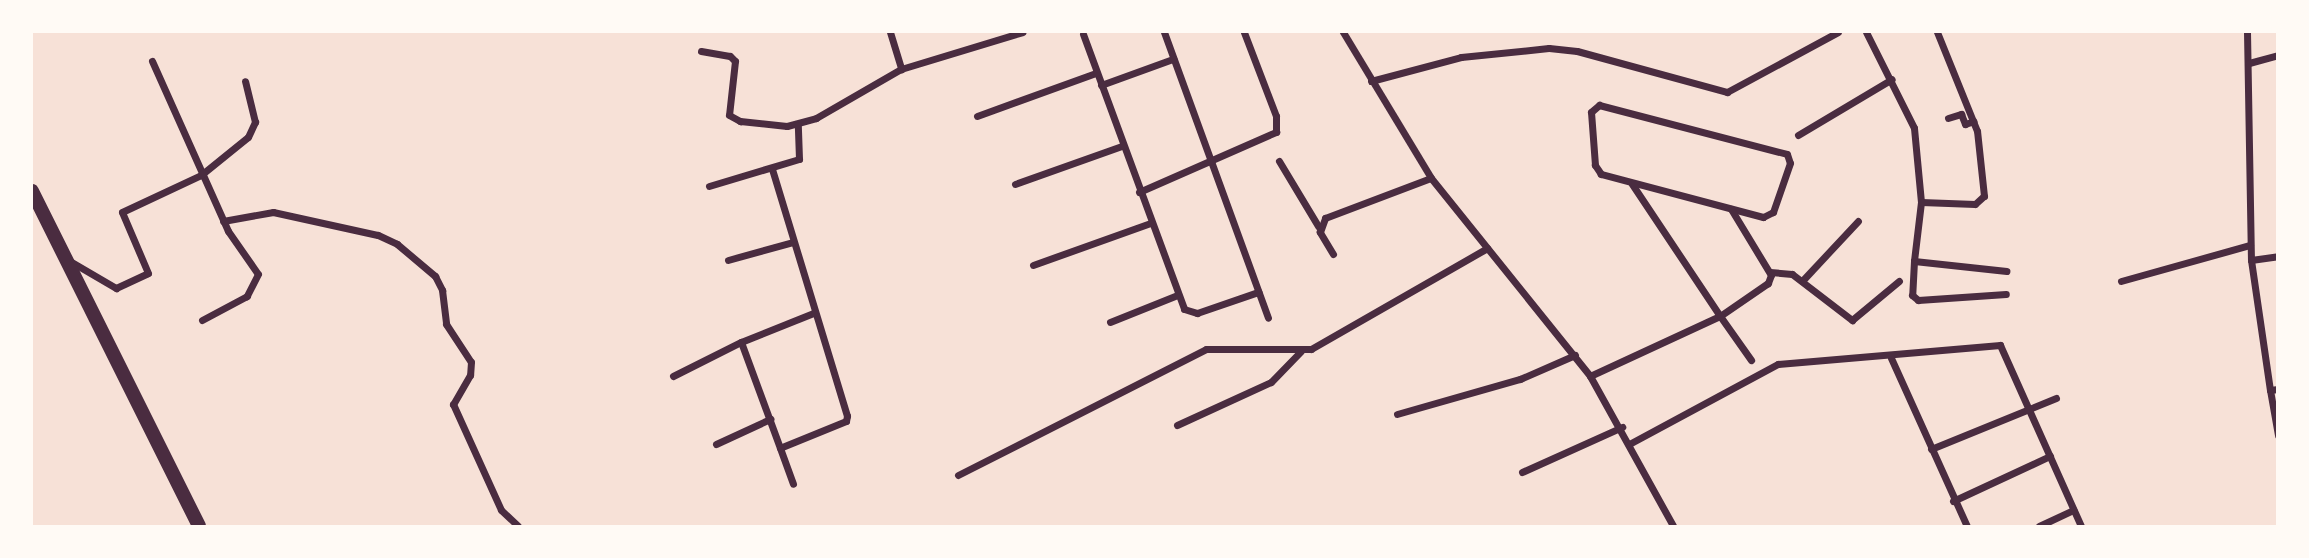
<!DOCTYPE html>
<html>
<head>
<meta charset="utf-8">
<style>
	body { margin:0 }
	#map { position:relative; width:2309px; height:558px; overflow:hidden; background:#f7e1d7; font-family:Raleway,sans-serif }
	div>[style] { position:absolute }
	.minor>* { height:7px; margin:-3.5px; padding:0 3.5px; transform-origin:3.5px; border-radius:3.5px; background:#4a2c40 }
	.primary>* { height:14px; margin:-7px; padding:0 7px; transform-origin:7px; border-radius:7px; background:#4a2c40 }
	span { translate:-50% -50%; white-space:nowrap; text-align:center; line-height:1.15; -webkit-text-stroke:5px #fffaf5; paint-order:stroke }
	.frame { position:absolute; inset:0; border:33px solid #fffaf5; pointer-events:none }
</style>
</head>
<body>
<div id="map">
	<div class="minor">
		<i style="left:890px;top:32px;width:39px;rotate:73deg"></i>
		<i style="left:1164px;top:32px;width:304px;rotate:70deg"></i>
		<i style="left:1343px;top:32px;width:170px;rotate:58.9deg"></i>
		<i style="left:1431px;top:178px;width:254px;rotate:51.2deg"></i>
		<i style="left:1590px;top:376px;width:143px;rotate:-24.8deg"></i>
		<i style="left:1720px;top:316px;width:159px;rotate:-123.7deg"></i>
		<i style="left:1866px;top:32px;width:107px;rotate:63.4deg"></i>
		<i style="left:1914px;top:128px;width:74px;rotate:84.6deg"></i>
		<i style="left:1921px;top:202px;width:59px;rotate:96.8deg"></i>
		<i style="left:1914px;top:261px;width:93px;rotate:6.2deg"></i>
		<i style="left:2247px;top:32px;width:228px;rotate:89deg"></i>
		<i style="left:2251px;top:260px;width:27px;rotate:-8deg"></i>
		<i style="left:1083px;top:34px;width:293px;rotate:69.8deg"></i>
		<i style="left:1184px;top:309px;width:14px;rotate:17deg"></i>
		<i style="left:1197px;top:313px;width:65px;rotate:-19deg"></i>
		<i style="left:701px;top:51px;width:29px;rotate:10deg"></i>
		<i style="left:730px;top:56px;width:7px;rotate:45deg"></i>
		<i style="left:735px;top:61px;width:54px;rotate:96.3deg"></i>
		<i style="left:729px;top:115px;width:13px;rotate:29deg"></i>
		<i style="left:740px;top:121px;width:47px;rotate:6.1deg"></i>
		<i style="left:787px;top:126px;width:30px;rotate:-15deg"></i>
		<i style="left:816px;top:118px;width:98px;rotate:-30deg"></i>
		<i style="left:901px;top:69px;width:127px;rotate:-16.9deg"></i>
		<i style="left:152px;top:61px;width:186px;rotate:65.9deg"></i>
		<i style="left:228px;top:231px;width:52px;rotate:55.1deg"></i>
		<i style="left:258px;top:274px;width:25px;rotate:117deg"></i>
		<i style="left:247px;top:296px;width:51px;rotate:151.9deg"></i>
		<i style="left:2249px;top:63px;width:30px;rotate:-15deg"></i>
		<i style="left:1371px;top:81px;width:93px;rotate:-14.9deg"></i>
		<i style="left:1461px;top:57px;width:88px;rotate:-5.8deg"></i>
		<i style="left:1549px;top:48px;width:28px;rotate:6deg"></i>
		<i style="left:1577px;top:51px;width:156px;rotate:15.3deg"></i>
		<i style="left:1727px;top:92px;width:126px;rotate:-28.4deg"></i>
		<i style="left:1101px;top:85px;width:77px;rotate:-19.9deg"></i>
		<i style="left:1599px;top:105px;width:194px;rotate:14.6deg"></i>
		<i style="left:1787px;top:154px;width:9px;rotate:72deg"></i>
		<i style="left:1790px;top:163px;width:52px;rotate:109.1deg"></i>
		<i style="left:1773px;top:212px;width:11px;rotate:153deg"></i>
		<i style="left:1763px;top:217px;width:168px;rotate:-165.1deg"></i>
		<i style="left:1601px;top:174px;width:11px;rotate:-124deg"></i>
		<i style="left:1595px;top:165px;width:53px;rotate:-94.3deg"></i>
		<i style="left:1591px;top:112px;width:11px;rotate:-41deg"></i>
		<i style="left:977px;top:116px;width:127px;rotate:-19.9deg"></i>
		<i style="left:1948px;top:118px;width:14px;rotate:-17deg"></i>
		<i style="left:1961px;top:114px;width:11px;rotate:68deg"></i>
		<i style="left:1965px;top:124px;width:9px;rotate:-18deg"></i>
		<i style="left:1798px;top:135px;width:109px;rotate:-30.8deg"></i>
		<i style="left:1279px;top:161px;width:76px;rotate:59deg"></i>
		<i style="left:772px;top:169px;width:258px;rotate:73.1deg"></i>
		<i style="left:847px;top:416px;width:5px;rotate:101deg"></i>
		<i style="left:846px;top:421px;width:71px;rotate:157.8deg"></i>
		<i style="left:780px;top:448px;width:38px;rotate:70deg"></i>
		<i style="left:1015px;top:184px;width:114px;rotate:-19.6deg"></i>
		<i style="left:709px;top:186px;width:94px;rotate:-16.7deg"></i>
		<i style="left:799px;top:159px;width:34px;rotate:-92deg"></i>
		<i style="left:1139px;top:192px;width:150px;rotate:-23.7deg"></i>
		<i style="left:1276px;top:132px;width:16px;rotate:-90deg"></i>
		<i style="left:1276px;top:116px;width:90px;rotate:-110.9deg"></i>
		<i style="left:1921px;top:202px;width:54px;rotate:2.1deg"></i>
		<i style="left:1975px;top:204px;width:12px;rotate:-42deg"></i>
		<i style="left:1984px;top:196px;width:65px;rotate:-96.1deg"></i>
		<i style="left:1977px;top:131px;width:107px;rotate:-112deg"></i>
		<i style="left:1731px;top:209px;width:77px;rotate:58.8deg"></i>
		<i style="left:1771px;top:275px;width:9px;rotate:111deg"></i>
		<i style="left:1768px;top:283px;width:58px;rotate:145.5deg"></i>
		<i style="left:1720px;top:316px;width:54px;rotate:54.8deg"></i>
		<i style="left:223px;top:221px;width:51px;rotate:-10.2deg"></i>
		<i style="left:273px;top:212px;width:107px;rotate:12.4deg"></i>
		<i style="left:378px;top:235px;width:21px;rotate:25deg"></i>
		<i style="left:397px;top:244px;width:50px;rotate:40.1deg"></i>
		<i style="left:435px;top:276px;width:16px;rotate:63deg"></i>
		<i style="left:442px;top:290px;width:34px;rotate:83deg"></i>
		<i style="left:446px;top:324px;width:45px;rotate:56.7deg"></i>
		<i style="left:471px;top:362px;width:13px;rotate:94deg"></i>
		<i style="left:470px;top:375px;width:34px;rotate:120deg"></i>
		<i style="left:453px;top:404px;width:116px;rotate:65.6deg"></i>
		<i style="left:501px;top:510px;width:23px;rotate:43deg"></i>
		<i style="left:1333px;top:254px;width:26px;rotate:-121deg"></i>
		<i style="left:1320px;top:232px;width:15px;rotate:-70deg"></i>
		<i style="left:1325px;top:218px;width:113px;rotate:-20.7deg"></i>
		<i style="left:68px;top:260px;width:56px;rotate:30.3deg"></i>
		<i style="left:116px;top:288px;width:35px;rotate:-25deg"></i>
		<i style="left:148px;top:273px;width:66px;rotate:-113.1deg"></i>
		<i style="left:122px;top:212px;width:87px;rotate:-25.1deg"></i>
		<i style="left:201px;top:175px;width:60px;rotate:-39deg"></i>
		<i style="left:248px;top:137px;width:17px;rotate:-65deg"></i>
		<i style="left:255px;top:122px;width:42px;rotate:-103.7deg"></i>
		<i style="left:728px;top:260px;width:67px;rotate:-15.5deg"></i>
		<i style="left:2251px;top:260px;width:131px;rotate:81.7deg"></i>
		<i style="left:2270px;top:390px;width:8px;rotate:-7deg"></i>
		<i style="left:1914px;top:261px;width:34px;rotate:93deg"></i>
		<i style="left:1912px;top:295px;width:8px;rotate:40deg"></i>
		<i style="left:1918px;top:300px;width:88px;rotate:-3.9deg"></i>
		<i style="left:1033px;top:265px;width:124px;rotate:-19.7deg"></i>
		<i style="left:1770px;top:272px;width:22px;rotate:5deg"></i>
		<i style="left:1792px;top:274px;width:76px;rotate:37.5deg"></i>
		<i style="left:1852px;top:320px;width:61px;rotate:-39.7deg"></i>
		<i style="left:1802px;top:281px;width:82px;rotate:-47deg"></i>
		<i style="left:2121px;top:281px;width:134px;rotate:-15.6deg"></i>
		<i style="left:1110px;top:322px;width:72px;rotate:-21.9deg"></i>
		<i style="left:741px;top:342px;width:78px;rotate:-21.9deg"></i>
		<i style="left:1891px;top:358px;width:184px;rotate:65.7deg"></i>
		<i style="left:673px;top:376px;width:76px;rotate:-26.6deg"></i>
		<i style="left:741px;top:342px;width:113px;rotate:69.8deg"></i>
		<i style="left:1590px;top:376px;width:171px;rotate:61deg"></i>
		<i style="left:2270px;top:390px;width:46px;rotate:79.9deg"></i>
		<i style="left:1397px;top:414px;width:128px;rotate:-15.9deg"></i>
		<i style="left:1520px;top:379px;width:60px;rotate:-23.6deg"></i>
		<i style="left:1177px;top:425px;width:103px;rotate:-24.6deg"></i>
		<i style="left:1271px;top:382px;width:43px;rotate:-45.9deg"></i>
		<i style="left:1631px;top:443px;width:167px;rotate:-28.3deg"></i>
		<i style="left:1778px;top:364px;width:223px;rotate:-4.9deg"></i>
		<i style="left:2000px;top:345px;width:198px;rotate:65.9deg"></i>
		<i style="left:716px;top:444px;width:60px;rotate:-24.8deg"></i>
		<i style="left:1931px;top:449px;width:135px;rotate:-22.2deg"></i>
		<i style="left:1522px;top:472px;width:110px;rotate:-24.2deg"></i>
		<i style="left:958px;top:475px;width:278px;rotate:-26.9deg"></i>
		<i style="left:1206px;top:349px;width:105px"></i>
		<i style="left:1311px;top:349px;width:203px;rotate:-29.8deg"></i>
		<i style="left:1953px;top:501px;width:107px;rotate:-24.9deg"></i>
		<i style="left:2039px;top:526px;width:38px;rotate:-25deg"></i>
	</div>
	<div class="primary">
		<i style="left:32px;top:191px;width:374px;rotate:63.5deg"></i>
	</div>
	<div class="frame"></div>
</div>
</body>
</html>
